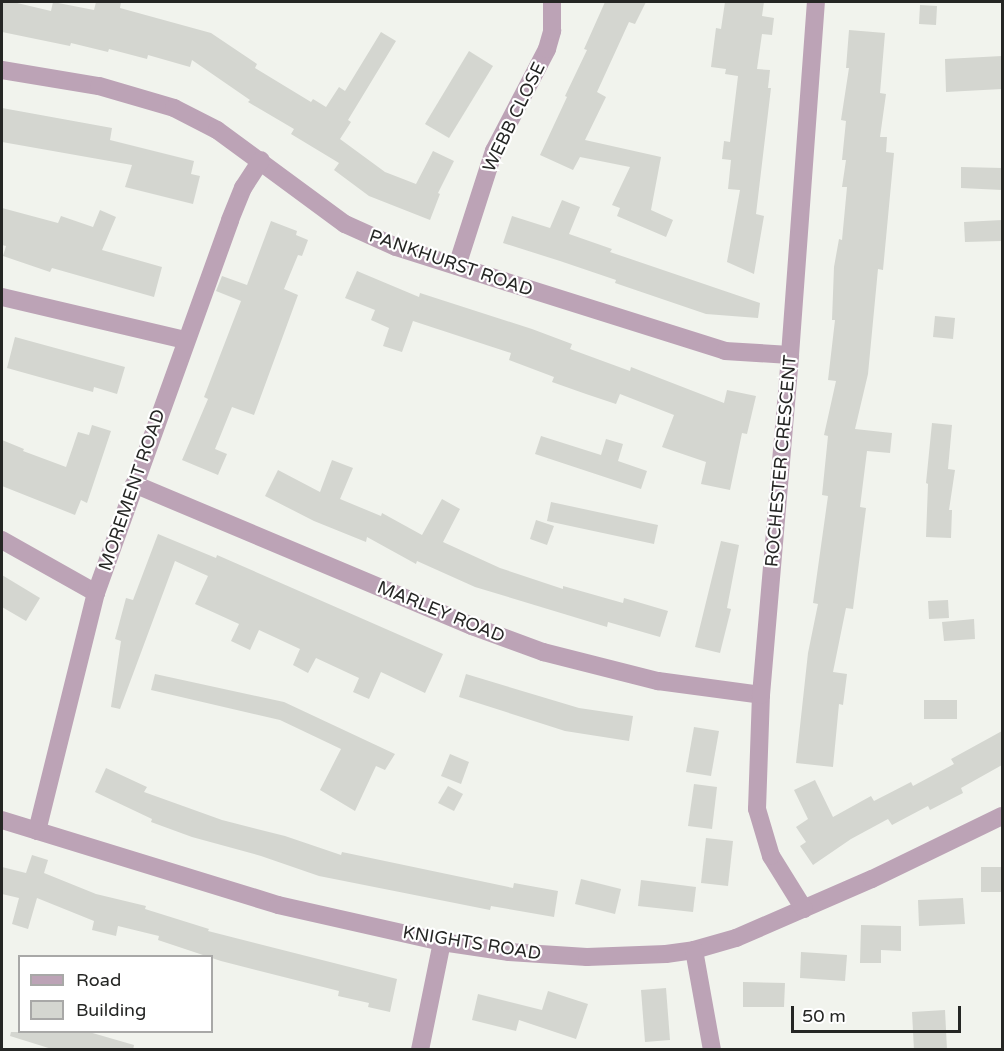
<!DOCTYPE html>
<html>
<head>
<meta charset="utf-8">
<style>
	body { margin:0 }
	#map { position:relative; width:1004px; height:1051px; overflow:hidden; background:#f1f3ed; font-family:"Varela Round",sans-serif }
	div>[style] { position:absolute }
	.building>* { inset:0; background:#d4d6d0 }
	.minor>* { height:18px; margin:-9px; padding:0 9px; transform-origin:9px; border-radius:9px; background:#bca3b6 }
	span { translate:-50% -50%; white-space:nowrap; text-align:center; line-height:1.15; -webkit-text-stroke:4.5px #fff; paint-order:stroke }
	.street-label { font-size:18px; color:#252624 }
	.frame { position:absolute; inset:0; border:3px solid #252624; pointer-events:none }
	.legend { position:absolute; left:18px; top:955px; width:195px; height:78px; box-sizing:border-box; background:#fff; border:2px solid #a8a8a7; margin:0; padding:8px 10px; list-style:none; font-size:18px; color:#252624 }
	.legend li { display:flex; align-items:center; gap:12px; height:30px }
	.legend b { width:30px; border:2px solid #a8a8a7 }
	.scale { position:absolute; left:791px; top:1006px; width:170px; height:27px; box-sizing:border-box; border:3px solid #252624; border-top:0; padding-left:8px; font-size:18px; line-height:21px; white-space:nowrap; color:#252624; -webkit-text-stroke:4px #fff; paint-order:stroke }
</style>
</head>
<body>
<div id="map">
	<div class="building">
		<i style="clip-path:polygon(2px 2px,13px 2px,51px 11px,53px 2px,94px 10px,96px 2px,121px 2px,120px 8px,211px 33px,257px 64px,255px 68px,311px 102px,313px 99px,326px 107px,339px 87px,345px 91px,381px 32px,396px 41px,348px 120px,351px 122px,340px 139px,385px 172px,416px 184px,433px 151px,454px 161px,438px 193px,440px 194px,430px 220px,369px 196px,334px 170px,339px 163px,291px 134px,294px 129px,248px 102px,250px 100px,192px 60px,190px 67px,148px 55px,147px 59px,109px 49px,108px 52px,71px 43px,70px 46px,2px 32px)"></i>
		<i style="clip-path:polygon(605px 2px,646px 2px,635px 24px,629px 22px,597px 92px,606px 97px,585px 140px,661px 157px,651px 210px,673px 220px,666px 237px,617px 216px,620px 208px,612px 205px,630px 167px,580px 157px,573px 170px,540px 155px,567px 97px,565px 96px,587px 50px,584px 49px)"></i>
		<i style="clip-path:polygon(725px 2px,764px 2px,762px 16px,774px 18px,772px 35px,762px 34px,757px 69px,770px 70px,768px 88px,771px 88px,756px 214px,764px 216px,754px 274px,727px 262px,740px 190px,728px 189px,731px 160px,722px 159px,724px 141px,730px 142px,738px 76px,725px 74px,726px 69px,711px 67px,716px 28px,721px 29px)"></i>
		<i style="clip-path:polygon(920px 5px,937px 6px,936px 25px,919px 24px)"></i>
		<i style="clip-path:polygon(849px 30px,885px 33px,880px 93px,886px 94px,880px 137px,887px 137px,886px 152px,894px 153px,883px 270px,878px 269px,868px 374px,855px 429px,892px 433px,890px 453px,867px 451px,860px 507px,866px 508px,853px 609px,846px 608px,833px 672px,847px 674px,843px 705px,839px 704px,833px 767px,796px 763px,808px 653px,818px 604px,813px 603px,828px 496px,822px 495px,828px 436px,824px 435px,836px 381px,828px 380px,835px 320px,832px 320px,834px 267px,839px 239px,842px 240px,847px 187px,842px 187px,846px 160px,842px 160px,846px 121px,841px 120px,849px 68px,846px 68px)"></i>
		<i style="clip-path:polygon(469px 51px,493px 66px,449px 138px,425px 124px)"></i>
		<i style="clip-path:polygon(1002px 56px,1002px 89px,946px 92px,945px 59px)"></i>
		<i style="clip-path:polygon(2px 108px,112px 128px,110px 140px,194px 161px,191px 174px,200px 176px,193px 204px,125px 187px,132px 165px,2px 142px)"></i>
		<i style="clip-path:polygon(961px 167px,1002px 168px,1002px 190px,961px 188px)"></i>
		<i style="clip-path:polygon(562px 200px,580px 207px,569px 234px,612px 249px,610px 252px,760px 303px,758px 318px,706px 314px,615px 283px,616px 280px,560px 261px,503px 243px,512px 216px,550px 228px)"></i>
		<i style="clip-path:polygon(2px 208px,58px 223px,61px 216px,93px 227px,100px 210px,116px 217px,102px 250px,162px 267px,154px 297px,52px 268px,50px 272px,3px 256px,6px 246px,2px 245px)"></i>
		<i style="clip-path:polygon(1002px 220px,1002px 241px,965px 242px,964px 222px)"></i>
		<i style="clip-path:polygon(271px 221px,297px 231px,296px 235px,308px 240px,302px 256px,298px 255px,284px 289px,298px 295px,254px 415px,232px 407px,215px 449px,227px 454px,218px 475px,182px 460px,208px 399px,204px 397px,241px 301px,216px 291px,222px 276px,247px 285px)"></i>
		<i style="clip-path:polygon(357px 271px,419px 297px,420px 293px,532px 329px,572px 344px,570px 349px,630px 371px,631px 367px,724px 403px,727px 390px,756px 396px,747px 434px,742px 433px,730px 490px,701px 484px,706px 462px,662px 447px,674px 415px,620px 394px,616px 404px,586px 394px,552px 382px,554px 377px,509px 360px,511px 353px,413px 321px,402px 352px,383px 346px,389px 328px,371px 320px,375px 310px,345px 298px)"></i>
		<i style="clip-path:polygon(935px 316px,955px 318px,953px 339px,933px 337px)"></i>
		<i style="clip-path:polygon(15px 337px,125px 367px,117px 394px,94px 387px,93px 392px,7px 368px)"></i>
		<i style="clip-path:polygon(932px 423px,952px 425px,948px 469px,955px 470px,949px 510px,952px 510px,951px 538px,926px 537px,928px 484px,926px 483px)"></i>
		<i style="clip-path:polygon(92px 425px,111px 431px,87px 503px,81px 500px,75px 515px,2px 486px,2px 440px,24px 449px,23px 451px,66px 467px,78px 432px,89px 435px)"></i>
		<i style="clip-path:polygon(541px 436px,601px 455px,606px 439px,623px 444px,618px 461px,647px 471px,641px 489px,535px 454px)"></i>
		<i style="clip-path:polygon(332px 460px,353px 468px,340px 499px,381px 516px,382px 513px,422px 535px,442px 499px,460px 509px,443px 542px,500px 568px,563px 589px,563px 586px,623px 603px,624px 598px,668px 611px,660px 637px,608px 622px,607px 627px,475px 587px,417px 561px,416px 564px,367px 537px,366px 542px,314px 521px,265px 496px,278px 470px,320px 492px)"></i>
		<i style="clip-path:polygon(551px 502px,658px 525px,654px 544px,547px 521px)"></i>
		<i style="clip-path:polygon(536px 520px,554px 526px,547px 545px,530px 539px)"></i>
		<i style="clip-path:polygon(158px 534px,216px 558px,217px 555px,443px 654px,425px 693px,381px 672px,369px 699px,353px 692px,359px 678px,316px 658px,308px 673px,293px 665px,300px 649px,259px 630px,250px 650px,231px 641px,239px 624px,195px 604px,208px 576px,175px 561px,120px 709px,111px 707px,121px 641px,115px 639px,126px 598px,133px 600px)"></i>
		<i style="clip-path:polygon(721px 541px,739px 545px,727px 608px,731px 609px,720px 653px,695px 647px)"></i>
		<i style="clip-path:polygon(2px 575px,40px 598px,26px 621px,2px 607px)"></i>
		<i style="clip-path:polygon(948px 600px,949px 618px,929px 619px,928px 601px)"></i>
		<i style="clip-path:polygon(974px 619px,975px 639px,944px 641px,942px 622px)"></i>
		<i style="clip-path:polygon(155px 674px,284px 702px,395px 754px,385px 770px,376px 766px,355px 811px,320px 790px,341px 749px,280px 720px,151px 690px)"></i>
		<i style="clip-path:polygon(466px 674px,579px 708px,633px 716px,629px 741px,565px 731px,459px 697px)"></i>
		<i style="clip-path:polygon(924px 700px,957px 700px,957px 719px,924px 719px)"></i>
		<i style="clip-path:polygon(694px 727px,719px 731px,711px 776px,686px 772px)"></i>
		<i style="clip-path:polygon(1002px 731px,1002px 765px,961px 788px,963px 793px,930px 810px,928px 806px,892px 825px,888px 819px,851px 839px,813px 865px,800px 846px,806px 842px,796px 827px,808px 819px,794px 790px,815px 780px,833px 817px,871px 796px,874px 801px,911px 782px,913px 786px,954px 764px,951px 759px)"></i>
		<i style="clip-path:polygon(450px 754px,469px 762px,461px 784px,441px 776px)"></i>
		<i style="clip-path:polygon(106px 768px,147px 787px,144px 792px,222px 820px,285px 836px,341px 855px,342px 852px,513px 888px,514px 883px,558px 891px,554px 917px,491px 906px,490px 910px,319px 876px,261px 856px,192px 837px,151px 822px,152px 819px,95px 792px)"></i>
		<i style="clip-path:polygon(694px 784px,717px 787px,712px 829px,688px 826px)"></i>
		<i style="clip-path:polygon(448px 786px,463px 794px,454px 811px,438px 803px)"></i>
		<i style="clip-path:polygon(706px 838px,733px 841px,728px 886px,701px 883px)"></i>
		<i style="clip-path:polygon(32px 855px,48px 860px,44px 873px,96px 894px,146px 906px,145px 909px,209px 929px,208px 931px,397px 979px,390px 1012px,368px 1007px,369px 1003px,338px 996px,339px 991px,221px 961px,158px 940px,159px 936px,118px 926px,116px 936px,92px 930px,94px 921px,37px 898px,28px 929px,12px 924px,19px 898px,2px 894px,2px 867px,26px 873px)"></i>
		<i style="clip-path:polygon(981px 867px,1002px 867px,1002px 892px,981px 892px)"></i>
		<i style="clip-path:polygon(581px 879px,621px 889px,615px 914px,575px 904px)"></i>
		<i style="clip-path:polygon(641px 880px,696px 887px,693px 912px,638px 906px)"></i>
		<i style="clip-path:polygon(963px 898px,965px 924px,919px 926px,918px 900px)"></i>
		<i style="clip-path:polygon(861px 925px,901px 926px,901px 951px,881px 950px,881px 963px,860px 963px)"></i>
		<i style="clip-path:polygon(801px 952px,847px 955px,845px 981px,800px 978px)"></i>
		<i style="clip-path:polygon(743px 982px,785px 983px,784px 1007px,743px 1007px)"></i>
		<i style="clip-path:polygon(666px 988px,670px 1040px,645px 1042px,641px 990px)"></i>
		<i style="clip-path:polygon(548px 991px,588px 1004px,576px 1039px,519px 1020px,516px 1031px,472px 1020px,478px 994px,542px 1010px)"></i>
		<i style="clip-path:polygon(945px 1010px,947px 1050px,914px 1050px,912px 1012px)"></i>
		<i style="clip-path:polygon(11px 1032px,89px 1032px,134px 1045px,133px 1050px,55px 1050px,10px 1036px)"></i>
	</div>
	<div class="minor">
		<i style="left:2px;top:70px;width:98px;rotate:9.4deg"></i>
		<i style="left:99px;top:86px;width:78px;rotate:16.3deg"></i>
		<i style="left:174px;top:108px;width:48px;rotate:27.1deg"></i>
		<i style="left:217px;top:130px;width:159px;rotate:36.3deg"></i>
		<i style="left:345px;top:224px;width:56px;rotate:24.3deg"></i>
		<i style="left:396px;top:247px;width:345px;rotate:17.5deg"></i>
		<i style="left:725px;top:351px;width:65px;rotate:3.5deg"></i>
		<i style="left:457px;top:266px;width:121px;rotate:-72.2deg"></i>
		<i style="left:494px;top:151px;width:115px;rotate:-62.5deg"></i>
		<i style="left:547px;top:49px;width:19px;rotate:-74deg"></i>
		<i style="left:552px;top:31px;width:29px;rotate:-90deg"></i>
		<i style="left:2px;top:297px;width:188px;rotate:13.2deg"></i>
		<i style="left:134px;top:484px;width:367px;rotate:22.8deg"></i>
		<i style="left:472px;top:626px;width:76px;rotate:20.1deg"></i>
		<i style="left:543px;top:652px;width:119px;rotate:14.2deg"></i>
		<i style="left:658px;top:681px;width:104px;rotate:7.7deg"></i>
		<i style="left:2px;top:540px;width:108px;rotate:29.4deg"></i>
		<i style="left:2px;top:820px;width:289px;rotate:17.1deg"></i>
		<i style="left:278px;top:905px;width:168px;rotate:12.7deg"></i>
		<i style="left:442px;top:942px;width:68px;rotate:8.5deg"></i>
		<i style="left:509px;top:952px;width:78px;rotate:3.7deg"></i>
		<i style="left:587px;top:957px;width:79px;rotate:-2.2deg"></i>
		<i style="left:666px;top:954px;width:28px;rotate:-8deg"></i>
		<i style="left:694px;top:950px;width:44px;rotate:-15.9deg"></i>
		<i style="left:736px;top:938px;width:148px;rotate:-23.5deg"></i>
		<i style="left:872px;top:879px;width:144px;rotate:-25.9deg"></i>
		<i style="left:37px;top:831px;width:245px;rotate:-76.1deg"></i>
		<i style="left:96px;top:593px;width:396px;rotate:-70.2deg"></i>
		<i style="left:230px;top:220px;width:35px;rotate:-68deg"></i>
		<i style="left:243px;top:188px;width:33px;rotate:-57deg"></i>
		<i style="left:804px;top:909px;width:62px;rotate:-121.9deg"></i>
		<i style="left:771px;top:856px;width:49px;rotate:-106.6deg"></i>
		<i style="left:757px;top:809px;width:114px;rotate:-88deg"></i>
		<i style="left:761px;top:695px;width:341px;rotate:-85.1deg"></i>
		<i style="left:790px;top:355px;width:354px;rotate:-85.8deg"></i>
		<i style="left:694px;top:950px;width:102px;rotate:79.8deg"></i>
		<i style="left:420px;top:1050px;width:110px;rotate:-78.5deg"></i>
	</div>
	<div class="street-label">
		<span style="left:514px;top:117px;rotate:-64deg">WEBB CLOSE</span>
		<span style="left:451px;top:263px;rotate:19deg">PANKHURST ROAD</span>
		<span style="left:781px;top:461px;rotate:-85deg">ROCHESTER CRESCENT</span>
		<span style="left:132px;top:490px;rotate:-71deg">MOREMENT ROAD</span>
		<span style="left:441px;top:612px;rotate:22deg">MARLEY ROAD</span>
		<span style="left:472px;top:943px;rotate:9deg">KNIGHTS ROAD</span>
	</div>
	<div class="frame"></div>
	<ul class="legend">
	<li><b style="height:8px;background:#bca3b6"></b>Road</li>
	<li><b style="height:16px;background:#d4d6d0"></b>Building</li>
	</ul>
	<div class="scale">50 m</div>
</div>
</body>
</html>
